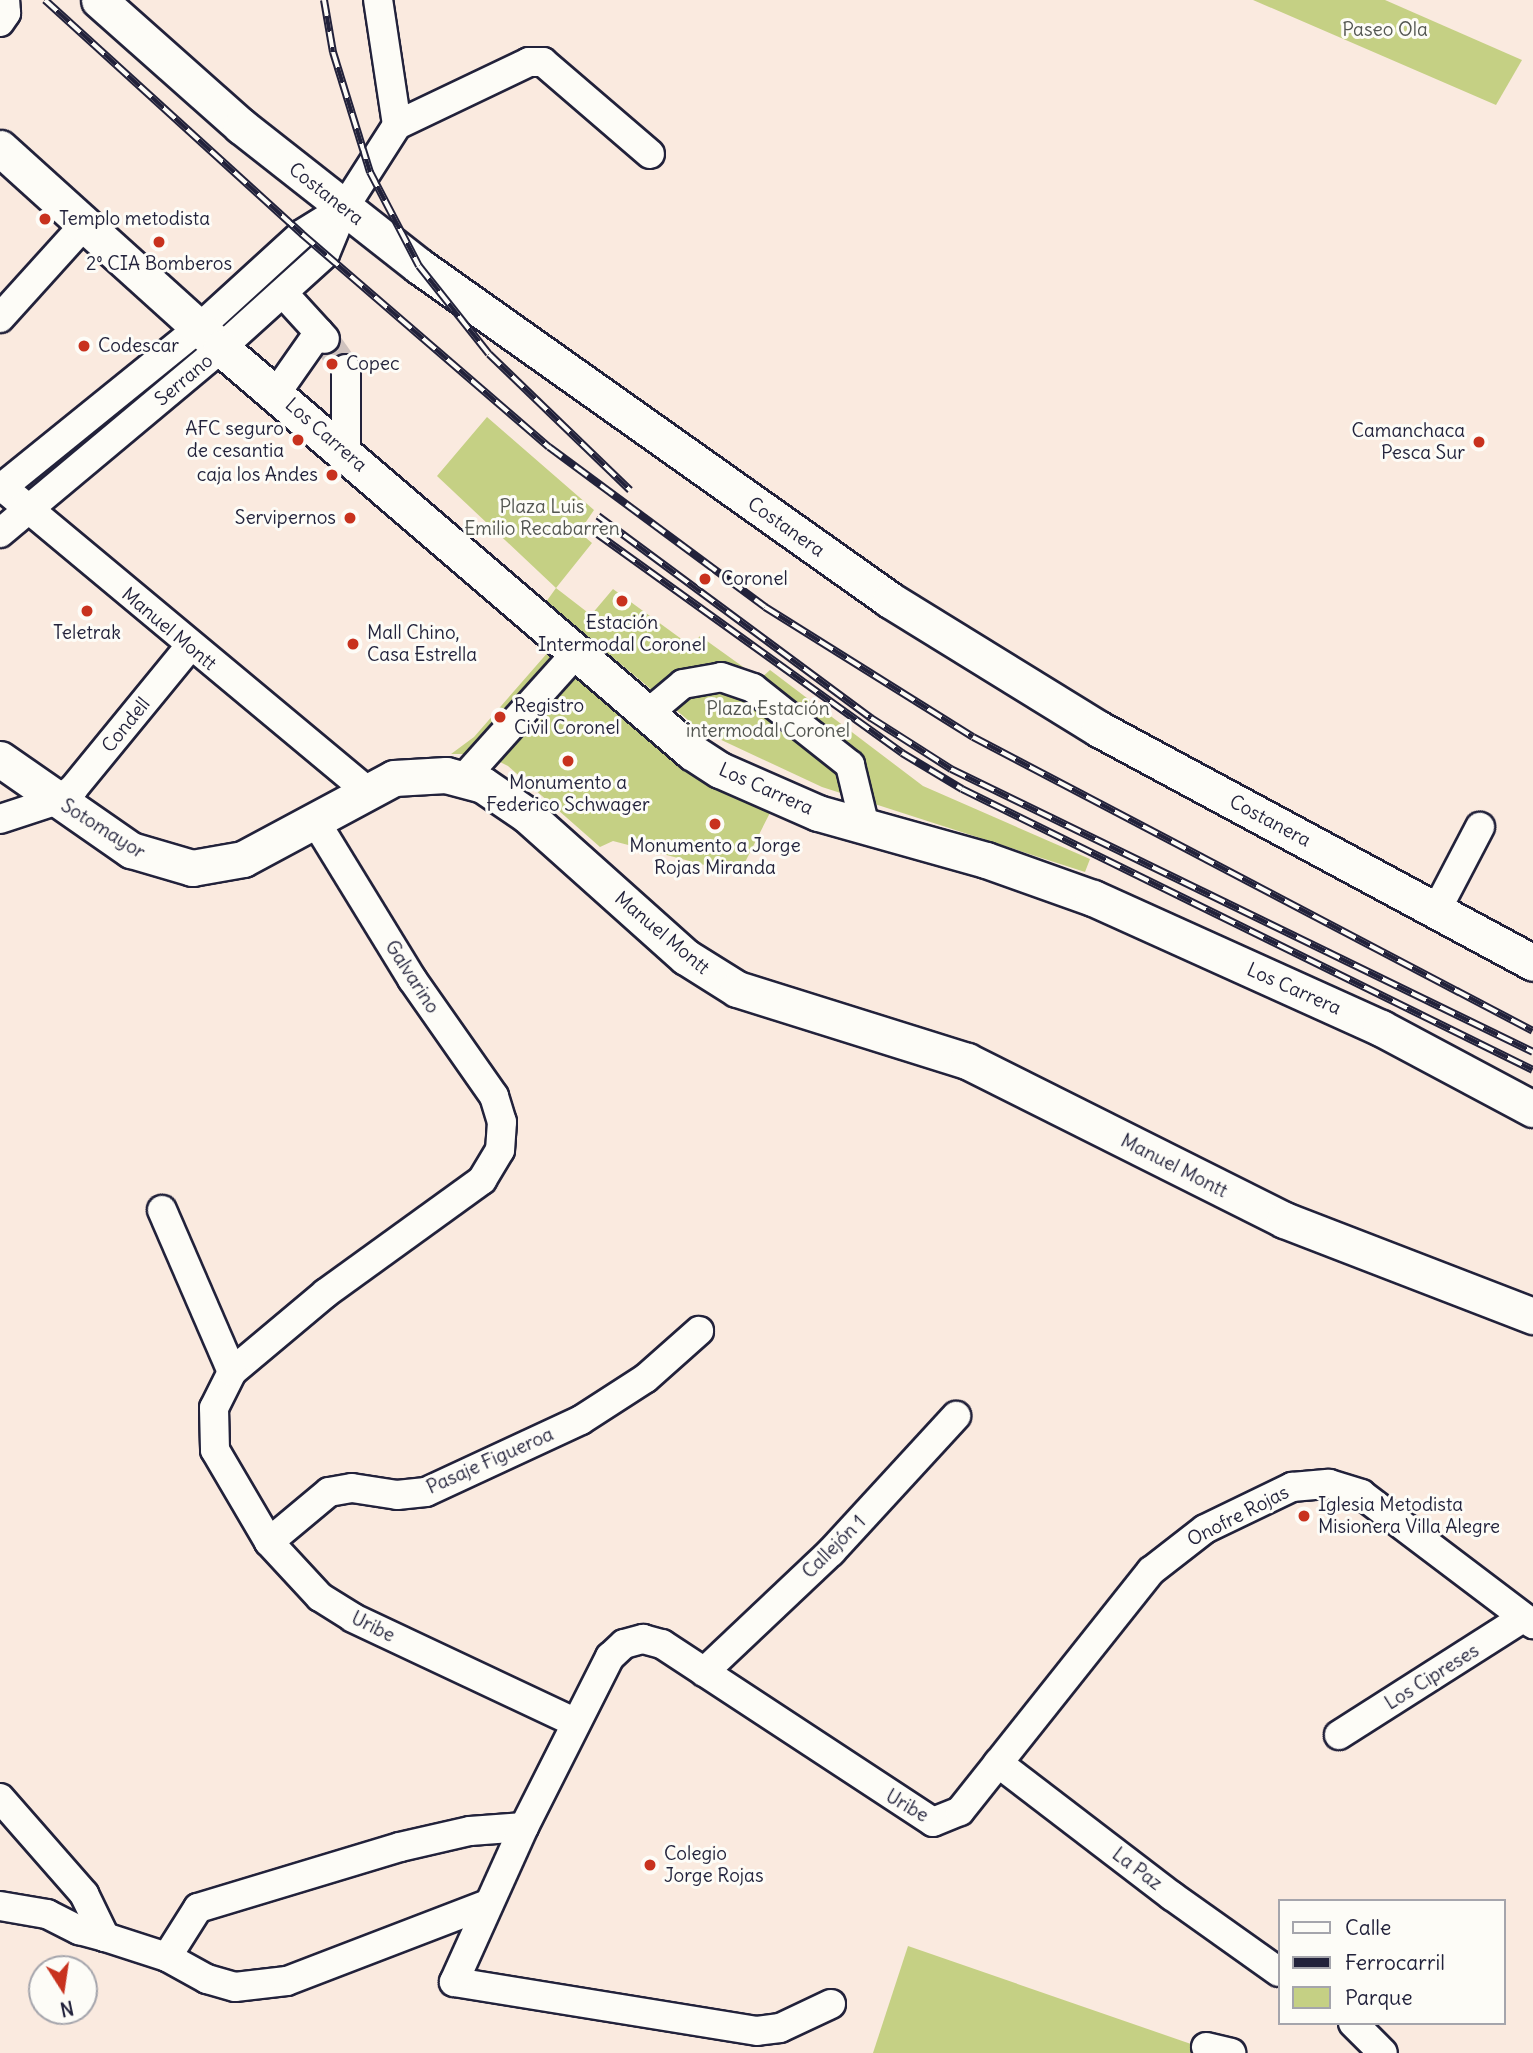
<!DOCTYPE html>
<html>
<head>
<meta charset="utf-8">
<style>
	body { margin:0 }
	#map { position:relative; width:1533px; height:2053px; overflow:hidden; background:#faeadf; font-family:Delius,sans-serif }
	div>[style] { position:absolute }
	.green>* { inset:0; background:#c5d084 }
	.minor-tunnel>* { height:28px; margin-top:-14px; transform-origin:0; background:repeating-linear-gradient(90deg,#cfc2be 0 28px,transparent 0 42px) }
	.roads { filter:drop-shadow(2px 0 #22223b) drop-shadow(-2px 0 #22223b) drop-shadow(0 2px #22223b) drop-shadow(0 -2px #22223b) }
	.minor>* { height:28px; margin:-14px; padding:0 14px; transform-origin:14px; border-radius:14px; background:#fdfcf7 }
	.major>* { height:35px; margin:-17.5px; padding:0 17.5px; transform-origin:17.5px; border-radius:17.5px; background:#fdfcf7 }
	.rail>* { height:8px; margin-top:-4px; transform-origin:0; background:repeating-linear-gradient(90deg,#fdfcf7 0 16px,#22223b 0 32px); box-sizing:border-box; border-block:2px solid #22223b }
	.dots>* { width:19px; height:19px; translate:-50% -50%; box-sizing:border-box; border:4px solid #fdfcf7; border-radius:50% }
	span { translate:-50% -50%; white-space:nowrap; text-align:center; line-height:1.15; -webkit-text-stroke:6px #fdfcf7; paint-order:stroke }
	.park-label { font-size:19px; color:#535651 }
	.street-label { font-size:19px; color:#22223b }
	.poi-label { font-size:19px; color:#22223b }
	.left { translate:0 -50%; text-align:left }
	.right { translate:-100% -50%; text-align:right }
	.legend { position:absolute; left:1278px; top:1899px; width:228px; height:126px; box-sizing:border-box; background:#fdfcf7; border:2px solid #a5a5ac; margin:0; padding:9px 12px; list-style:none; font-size:21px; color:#22223b }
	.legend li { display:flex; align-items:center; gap:14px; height:35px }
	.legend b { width:35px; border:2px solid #a5a5ac }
	.north { position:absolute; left:28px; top:1955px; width:70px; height:70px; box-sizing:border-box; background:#fdfcf7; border:2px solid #a5a5ac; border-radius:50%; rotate:168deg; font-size:19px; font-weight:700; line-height:28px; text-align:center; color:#22223b }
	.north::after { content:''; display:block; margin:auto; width:24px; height:32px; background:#c8321e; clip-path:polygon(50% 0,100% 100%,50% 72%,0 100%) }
</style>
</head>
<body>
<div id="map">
	<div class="green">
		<i style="clip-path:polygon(1253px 0,1385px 0,1522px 60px,1496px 105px)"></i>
		<i style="clip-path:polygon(188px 352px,194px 358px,40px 487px,34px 480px)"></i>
		<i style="clip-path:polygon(487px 417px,594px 510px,579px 532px,592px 543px,556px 588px,591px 615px,613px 589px,691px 646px,700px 636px,760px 679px,770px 670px,923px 786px,1090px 859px,1085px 872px,822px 787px,700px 730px,546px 602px,556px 588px,437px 476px)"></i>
		<i style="clip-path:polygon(556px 643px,776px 801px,739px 874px,613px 841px,600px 847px,508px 766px,484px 754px,451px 754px,474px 737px)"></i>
		<i style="clip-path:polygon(908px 1946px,1217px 2053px,873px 2053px)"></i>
	</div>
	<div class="minor-tunnel">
		<i style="left:325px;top:339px;width:37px;rotate:55deg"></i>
	</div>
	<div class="roads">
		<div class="minor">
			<i style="left:0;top:22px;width:11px;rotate:-56deg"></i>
			<i style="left:6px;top:13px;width:13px;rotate:-94deg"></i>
			<i style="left:397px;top:125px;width:146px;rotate:-25.5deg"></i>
			<i style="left:529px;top:62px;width:14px"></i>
			<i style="left:543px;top:62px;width:141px;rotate:40.7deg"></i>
			<i style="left:283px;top:293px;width:62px;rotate:47.6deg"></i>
			<i style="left:0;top:318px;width:127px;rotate:-47.9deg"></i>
			<i style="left:277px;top:392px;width:73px;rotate:-55deg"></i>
			<i style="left:346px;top:452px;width:83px;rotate:-90deg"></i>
			<i style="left:0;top:485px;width:476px;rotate:39.8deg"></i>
			<i style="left:0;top:489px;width:256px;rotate:-39deg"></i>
			<i style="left:199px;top:328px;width:139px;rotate:-42.4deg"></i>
			<i style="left:302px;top:234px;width:49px;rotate:-31.8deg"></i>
			<i style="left:0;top:533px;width:288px;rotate:-39.9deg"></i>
			<i style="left:221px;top:348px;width:140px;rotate:-42.1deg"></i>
			<i style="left:325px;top:254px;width:50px;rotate:-67.6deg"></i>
			<i style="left:344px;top:208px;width:98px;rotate:-57.4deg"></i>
			<i style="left:397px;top:125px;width:126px;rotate:-98.6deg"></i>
			<i style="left:646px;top:715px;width:48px;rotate:-40deg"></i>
			<i style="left:683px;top:684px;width:39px;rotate:-10deg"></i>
			<i style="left:721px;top:677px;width:34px;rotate:19deg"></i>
			<i style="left:753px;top:688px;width:124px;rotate:38.4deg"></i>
			<i style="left:850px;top:765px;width:64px;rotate:76.4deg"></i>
			<i style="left:464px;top:778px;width:168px;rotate:-48.1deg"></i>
			<i style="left:0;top:819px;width:61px;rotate:-18.1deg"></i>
			<i style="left:58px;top:800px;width:19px;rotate:-36deg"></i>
			<i style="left:73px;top:789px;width:185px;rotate:-50.7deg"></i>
			<i style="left:314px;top:819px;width:188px;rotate:58.5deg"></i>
			<i style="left:412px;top:979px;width:143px;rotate:55deg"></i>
			<i style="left:494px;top:1096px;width:27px;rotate:73deg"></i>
			<i style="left:502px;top:1122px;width:28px;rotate:94deg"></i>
			<i style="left:500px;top:1150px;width:35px;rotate:121deg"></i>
			<i style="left:482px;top:1180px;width:193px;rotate:144.1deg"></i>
			<i style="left:326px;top:1293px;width:123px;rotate:140deg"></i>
			<i style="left:232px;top:1372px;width:40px;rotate:116.6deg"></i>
			<i style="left:214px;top:1408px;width:42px;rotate:88.6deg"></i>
			<i style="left:215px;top:1450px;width:107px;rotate:59.6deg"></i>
			<i style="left:269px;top:1542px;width:75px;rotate:47.2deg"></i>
			<i style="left:320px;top:1597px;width:39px;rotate:32deg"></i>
			<i style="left:353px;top:1618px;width:246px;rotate:25.2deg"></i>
			<i style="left:1436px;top:911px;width:95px;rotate:-62.4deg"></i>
			<i style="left:162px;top:1210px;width:176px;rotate:66.6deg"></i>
			<i style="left:269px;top:1542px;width:78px;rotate:-39.8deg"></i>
			<i style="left:329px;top:1492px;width:23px;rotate:-10deg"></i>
			<i style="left:352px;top:1488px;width:46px;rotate:8.8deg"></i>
			<i style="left:397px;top:1495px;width:29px;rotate:-6deg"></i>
			<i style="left:426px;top:1492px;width:171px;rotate:-24.9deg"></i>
			<i style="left:581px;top:1420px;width:77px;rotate:-32.9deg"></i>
			<i style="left:646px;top:1378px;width:71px;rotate:-41.6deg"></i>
			<i style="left:704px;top:1672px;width:175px;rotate:-43.4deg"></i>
			<i style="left:831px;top:1552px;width:185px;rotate:-47.4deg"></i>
			<i style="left:1339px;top:1735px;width:218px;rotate:-32.5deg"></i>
			<i style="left:998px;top:1763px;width:219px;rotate:37.4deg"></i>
			<i style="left:1172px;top:1896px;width:131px;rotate:35.4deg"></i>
			<i style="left:0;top:1798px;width:128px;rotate:48.8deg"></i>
			<i style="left:84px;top:1894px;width:48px;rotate:64deg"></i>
			<i style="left:105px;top:1937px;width:65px;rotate:17.9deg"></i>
			<i style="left:167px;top:1957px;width:46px;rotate:28.8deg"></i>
			<i style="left:207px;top:1979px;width:29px;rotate:16deg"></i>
			<i style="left:235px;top:1987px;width:52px;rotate:-6.6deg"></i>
			<i style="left:287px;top:1981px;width:212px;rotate:-21deg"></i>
			<i style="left:0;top:1906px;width:48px;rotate:9.7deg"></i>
			<i style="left:47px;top:1914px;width:36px;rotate:27deg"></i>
			<i style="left:79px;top:1930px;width:27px;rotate:15deg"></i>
			<i style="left:167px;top:1957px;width:58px;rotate:-57.7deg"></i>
			<i style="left:198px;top:1908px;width:211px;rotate:-16.8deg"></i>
			<i style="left:400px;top:1847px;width:72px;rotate:-12.9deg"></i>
			<i style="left:470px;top:1831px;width:54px;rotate:-4.2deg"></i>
			<i style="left:831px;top:2004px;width:56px;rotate:154.8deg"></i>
			<i style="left:780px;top:2028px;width:23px;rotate:173deg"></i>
			<i style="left:757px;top:2031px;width:307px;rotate:-170.8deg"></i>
			<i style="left:454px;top:1982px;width:170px;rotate:-65.7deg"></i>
			<i style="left:524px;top:1827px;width:191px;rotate:-63.2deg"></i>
			<i style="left:610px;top:1657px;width:19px;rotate:-43deg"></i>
			<i style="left:624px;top:1644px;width:20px;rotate:-15deg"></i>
			<i style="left:643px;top:1639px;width:20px;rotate:15deg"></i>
			<i style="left:662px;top:1644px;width:324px;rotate:33.3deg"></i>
			<i style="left:933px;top:1822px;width:29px;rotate:-22deg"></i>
			<i style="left:960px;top:1811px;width:307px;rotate:-51.5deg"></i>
			<i style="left:1151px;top:1571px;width:68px;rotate:-37.9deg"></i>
			<i style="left:1205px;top:1529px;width:97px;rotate:-25.8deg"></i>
			<i style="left:1292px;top:1487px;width:37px;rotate:-5deg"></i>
			<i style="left:1329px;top:1484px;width:34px;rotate:17deg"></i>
			<i style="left:1361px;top:1494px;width:216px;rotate:37.1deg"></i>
			<i style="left:1353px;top:2023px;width:42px;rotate:45deg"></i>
			<i style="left:1206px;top:2047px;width:26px;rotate:13deg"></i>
		</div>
		<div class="major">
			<i style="left:99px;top:0;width:190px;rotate:41.6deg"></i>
			<i style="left:241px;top:126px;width:226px;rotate:38.2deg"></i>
			<i style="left:419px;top:266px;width:577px;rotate:35.34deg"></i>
			<i style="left:890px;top:600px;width:246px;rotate:31.7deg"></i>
			<i style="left:1099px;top:729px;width:493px;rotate:28.3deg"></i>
			<i style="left:0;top:148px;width:298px;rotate:42.1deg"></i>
			<i style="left:221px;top:348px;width:621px;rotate:40.62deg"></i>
			<i style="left:692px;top:752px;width:33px;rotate:33deg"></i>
			<i style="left:720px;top:770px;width:107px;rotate:23.7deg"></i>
			<i style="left:818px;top:813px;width:174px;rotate:15.6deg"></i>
			<i style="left:986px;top:860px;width:114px;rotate:19.6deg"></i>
			<i style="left:1093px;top:898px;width:316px;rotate:24.3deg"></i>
			<i style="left:1381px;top:1028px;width:172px;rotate:28.1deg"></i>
			<i style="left:0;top:759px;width:160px;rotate:34.8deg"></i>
			<i style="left:131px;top:850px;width:64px;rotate:16.4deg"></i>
			<i style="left:192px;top:868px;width:52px;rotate:-10deg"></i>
			<i style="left:243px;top:859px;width:171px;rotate:-28.2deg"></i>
			<i style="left:394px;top:778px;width:52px;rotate:-3.3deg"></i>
			<i style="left:446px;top:775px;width:38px;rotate:15deg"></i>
			<i style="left:483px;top:785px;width:53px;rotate:34.3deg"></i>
			<i style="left:527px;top:815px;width:213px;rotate:41.8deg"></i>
			<i style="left:686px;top:957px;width:60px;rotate:32.1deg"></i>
			<i style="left:737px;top:989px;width:241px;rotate:17.4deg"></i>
			<i style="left:967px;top:1061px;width:355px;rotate:26.6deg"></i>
			<i style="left:1284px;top:1220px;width:267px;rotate:21.1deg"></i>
		</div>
	</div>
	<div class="rail">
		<i style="left:45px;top:0;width:348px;rotate:42.3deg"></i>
		<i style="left:302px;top:234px;width:326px;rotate:40.8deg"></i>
		<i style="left:549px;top:447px;width:269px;rotate:36.5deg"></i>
		<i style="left:765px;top:607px;width:245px;rotate:32deg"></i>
		<i style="left:973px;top:737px;width:632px;rotate:27.7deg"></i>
		<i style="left:324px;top:0;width:53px;rotate:80.2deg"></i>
		<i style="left:333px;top:52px;width:126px;rotate:72.9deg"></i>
		<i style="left:370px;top:172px;width:106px;rotate:62.5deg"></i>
		<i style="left:419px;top:266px;width:112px;rotate:51.5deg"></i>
		<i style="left:489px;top:354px;width:196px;rotate:44deg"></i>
		<i style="left:598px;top:516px;width:340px;rotate:36.5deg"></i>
		<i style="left:871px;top:718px;width:95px;rotate:32.5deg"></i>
		<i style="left:951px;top:769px;width:647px;rotate:25.93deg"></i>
		<i style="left:596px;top:533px;width:377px;rotate:35.7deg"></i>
		<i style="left:902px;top:753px;width:70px;rotate:31deg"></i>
		<i style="left:962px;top:789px;width:636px;rotate:26.2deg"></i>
	</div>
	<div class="dots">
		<i style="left:45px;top:219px;background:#c8321e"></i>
		<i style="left:159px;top:242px;background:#c8321e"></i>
		<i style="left:84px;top:346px;background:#c8321e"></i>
		<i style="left:332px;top:364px;background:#c8321e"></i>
		<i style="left:298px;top:440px;background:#c8321e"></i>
		<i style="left:1479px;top:442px;background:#c8321e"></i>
		<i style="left:332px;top:475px;background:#c8321e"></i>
		<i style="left:350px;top:518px;background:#c8321e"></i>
		<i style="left:705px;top:579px;background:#c8321e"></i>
		<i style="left:622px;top:601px;background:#c8321e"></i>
		<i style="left:87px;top:611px;background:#c8321e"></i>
		<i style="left:353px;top:644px;background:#c8321e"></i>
		<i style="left:500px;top:717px;background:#c8321e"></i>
		<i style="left:568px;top:761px;background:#c8321e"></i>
		<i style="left:715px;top:824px;background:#c8321e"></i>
		<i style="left:1304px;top:1516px;background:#c8321e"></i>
		<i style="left:650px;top:1865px;background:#c8321e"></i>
	</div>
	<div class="park-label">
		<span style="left:1385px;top:30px">Paseo Ola</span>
		<span style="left:542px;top:518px">Plaza Luis<br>Emilio Recabarren</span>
		<span style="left:768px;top:720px">Plaza Estación<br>intermodal Coronel</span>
	</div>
	<div class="street-label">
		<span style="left:326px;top:194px;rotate:38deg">Costanera</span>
		<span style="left:184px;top:380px;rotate:-40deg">Serrano</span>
		<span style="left:326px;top:435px;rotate:41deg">Los Carrera</span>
		<span style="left:786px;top:527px;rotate:35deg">Costanera</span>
		<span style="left:169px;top:629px;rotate:40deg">Manuel Montt</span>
		<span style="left:126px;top:725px;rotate:-51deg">Condell</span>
		<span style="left:766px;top:789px;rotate:24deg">Los Carrera</span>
		<span style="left:1270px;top:821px;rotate:28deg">Costanera</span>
		<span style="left:103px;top:829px;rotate:32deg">Sotomayor</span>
		<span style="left:662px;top:933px;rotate:40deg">Manuel Montt</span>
		<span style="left:412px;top:977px;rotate:57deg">Galvarino</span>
		<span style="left:1294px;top:989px;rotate:24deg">Los Carrera</span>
		<span style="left:1174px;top:1166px;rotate:27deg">Manuel Montt</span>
		<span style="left:490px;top:1461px;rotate:-24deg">Pasaje Figueroa</span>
		<span style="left:1238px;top:1516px;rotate:-27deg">Onofre Rojas</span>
		<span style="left:834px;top:1547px;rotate:-45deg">Callejón 1</span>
		<span style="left:373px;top:1627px;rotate:26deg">Uribe</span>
		<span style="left:1432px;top:1677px;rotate:-32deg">Los Cipreses</span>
		<span style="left:907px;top:1806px;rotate:30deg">Uribe</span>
		<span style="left:1137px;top:1869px;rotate:37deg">La Paz</span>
	</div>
	<div class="poi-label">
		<span class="left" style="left:59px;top:219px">Templo metodista</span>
		<span style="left:159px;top:264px">2° CIA Bomberos</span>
		<span class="left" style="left:98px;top:346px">Codescar</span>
		<span class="left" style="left:346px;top:364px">Copec</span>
		<span class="right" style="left:284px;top:440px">AFC seguro<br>de cesantia</span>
		<span class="right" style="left:1465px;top:442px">Camanchaca<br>Pesca Sur</span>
		<span class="right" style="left:318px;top:475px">caja los Andes</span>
		<span class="right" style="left:336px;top:518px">Servipernos</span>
		<span class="left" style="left:721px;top:579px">Coronel</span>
		<span style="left:622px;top:634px">Estación<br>Intermodal Coronel</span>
		<span style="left:87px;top:633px">Teletrak</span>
		<span class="left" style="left:367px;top:644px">Mall Chino,<br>Casa Estrella</span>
		<span class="left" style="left:514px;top:717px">Registro<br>Civil Coronel</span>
		<span style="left:568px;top:794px">Monumento a<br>Federico Schwager</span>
		<span style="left:715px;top:857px">Monumento a Jorge<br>Rojas Miranda</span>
		<span class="left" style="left:1318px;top:1516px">Iglesia Metodista<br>Misionera Villa Alegre</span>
		<span class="left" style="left:664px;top:1865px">Colegio<br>Jorge Rojas</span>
	</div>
	<ul class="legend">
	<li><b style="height:9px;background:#fdfcf7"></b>Calle</li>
	<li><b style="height:9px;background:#22223b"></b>Ferrocarril</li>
	<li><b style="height:19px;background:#c5d084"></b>Parque</li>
	</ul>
	<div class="north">N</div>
</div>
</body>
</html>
